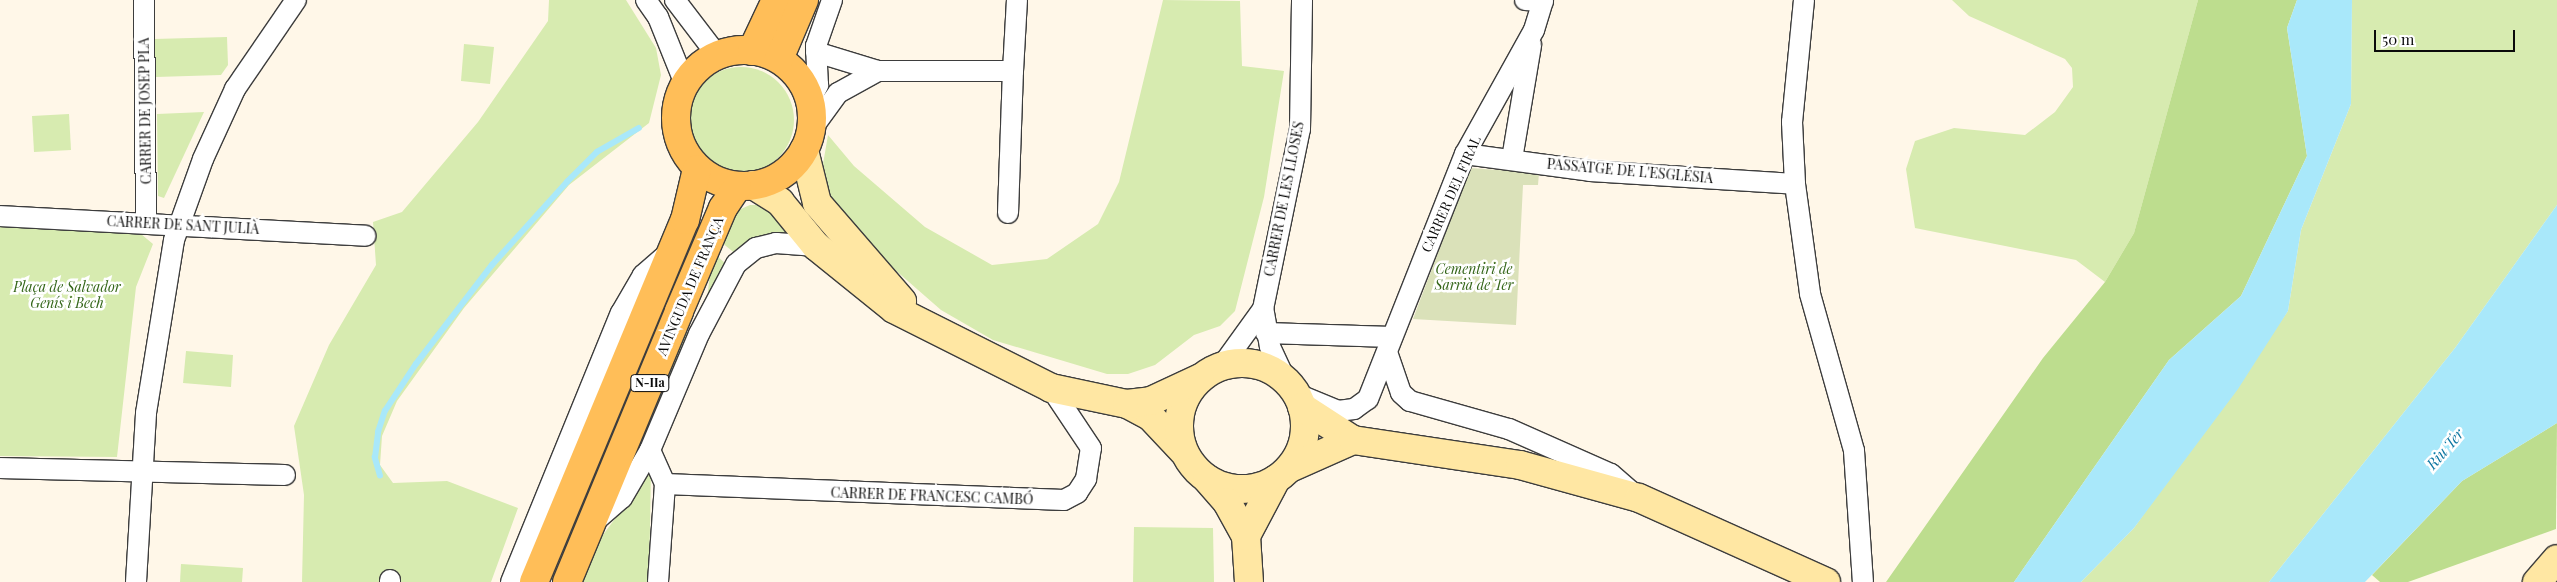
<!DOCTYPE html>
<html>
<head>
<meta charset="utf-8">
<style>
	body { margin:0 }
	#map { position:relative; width:2557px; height:582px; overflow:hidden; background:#fff7e8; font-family:"Playfair Display",serif }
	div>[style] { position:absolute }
	.green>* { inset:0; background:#d7ebb0 }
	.round { border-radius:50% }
	.forest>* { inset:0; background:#bddd8e }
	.cemetery>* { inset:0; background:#dae1b9 }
	.water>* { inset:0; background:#a9e8fa }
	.stream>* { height:5.5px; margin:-2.75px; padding:0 2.75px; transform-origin:2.75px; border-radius:2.75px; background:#a9e8fa }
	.roads { filter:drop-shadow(1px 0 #3d3d3d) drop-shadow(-1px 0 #3d3d3d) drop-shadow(0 1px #3d3d3d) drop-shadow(0 -1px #3d3d3d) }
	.street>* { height:20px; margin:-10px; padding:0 10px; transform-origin:10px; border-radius:10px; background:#fff }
	.secondary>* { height:28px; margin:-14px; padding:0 14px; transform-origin:14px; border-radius:14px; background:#ffe7a3 }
	.secondary>.ring { margin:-14px; padding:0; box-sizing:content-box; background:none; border:28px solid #ffe7a3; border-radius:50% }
	.primary>* { height:28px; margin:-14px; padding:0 14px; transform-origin:14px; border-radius:14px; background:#ffbe58 }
	.primary>.ring { margin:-14px; padding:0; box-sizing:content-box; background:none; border:28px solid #ffbe58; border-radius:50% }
	span { translate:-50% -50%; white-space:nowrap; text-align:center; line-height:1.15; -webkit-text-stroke:5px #fff; paint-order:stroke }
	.shield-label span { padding:1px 4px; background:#fff; border:1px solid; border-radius:4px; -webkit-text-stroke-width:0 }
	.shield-label { font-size:12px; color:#0a0a0a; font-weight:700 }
	.street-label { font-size:14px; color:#0a0a0a }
	.park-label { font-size:14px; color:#336518; font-style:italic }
	.water-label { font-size:15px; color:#0e77a2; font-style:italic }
	.scale { position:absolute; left:2374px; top:30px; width:141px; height:22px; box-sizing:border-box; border:2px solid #0a0a0a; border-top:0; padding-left:6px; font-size:15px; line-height:18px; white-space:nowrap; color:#0a0a0a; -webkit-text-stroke:4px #fff; paint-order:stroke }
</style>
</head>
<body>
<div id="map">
	<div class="green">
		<i style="clip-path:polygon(549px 0,626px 0,656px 48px,661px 75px,649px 123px,569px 185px,464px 308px,397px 401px,382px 436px,380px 465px,393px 483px,447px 481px,518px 508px,491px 582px,302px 582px,304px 495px,294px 426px,329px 345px,376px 265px,373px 222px,402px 212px,478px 122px,548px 21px)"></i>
		<i style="clip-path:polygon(1163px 0,1240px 1px,1242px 66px,1284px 71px,1264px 197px,1235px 311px,1220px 326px,1194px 335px,1155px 365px,1128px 374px,1107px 374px,993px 340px,941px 310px,870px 248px,830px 195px,823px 164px,828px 135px,854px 166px,925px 227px,992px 265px,1047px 259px,1098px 224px,1119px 182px)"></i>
		<i style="clip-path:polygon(1952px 0,2198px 0,2134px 233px,2105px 282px,2076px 260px,1915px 228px,1906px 169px,1915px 141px,1954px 128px,2025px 135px,2055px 112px,2073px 87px,2072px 68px,2065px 59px,1969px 16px)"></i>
		<i style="clip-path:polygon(2352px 0,2557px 0,2557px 205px,2455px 348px,2269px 582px,2081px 582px,2134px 528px,2288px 311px,2301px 230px,2351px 104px)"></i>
		<i style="clip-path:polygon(227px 37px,228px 65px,221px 75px,156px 77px,154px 39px)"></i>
		<i style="clip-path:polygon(464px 44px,494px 47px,490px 84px,461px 81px)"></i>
		<i class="round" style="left:688px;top:67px;width:106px;height:106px"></i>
		<i style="clip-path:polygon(204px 112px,164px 198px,158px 196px,157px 114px)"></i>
		<i style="clip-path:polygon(69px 114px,71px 150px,34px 152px,32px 116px)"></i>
		<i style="clip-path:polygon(750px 205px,765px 205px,798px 236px,737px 255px,721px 242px,734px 212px)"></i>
		<i style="clip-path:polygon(129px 224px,153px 244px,136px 287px,117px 457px,0 456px,0 226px)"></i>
		<i style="clip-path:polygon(688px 238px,698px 243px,568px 553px,558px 549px)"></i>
		<i style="clip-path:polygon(714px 253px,728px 266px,706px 309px,711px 264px)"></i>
		<i style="clip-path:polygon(682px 330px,688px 332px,639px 460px,620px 489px)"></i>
		<i style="clip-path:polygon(186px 351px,233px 355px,231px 387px,183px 383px)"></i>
		<i style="clip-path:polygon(651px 470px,649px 582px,582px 582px,600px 539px)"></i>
		<i style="clip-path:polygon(1134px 527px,1213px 528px,1214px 582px,1133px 582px)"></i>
		<i style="clip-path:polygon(181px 564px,243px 568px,242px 582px,180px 582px)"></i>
	</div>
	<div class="forest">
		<i style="clip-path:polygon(2198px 0,2297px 0,2287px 28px,2307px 156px,2241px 296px,2169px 360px,2014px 582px,1886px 582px,2043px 358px,2105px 282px,2134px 233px)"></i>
		<i style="clip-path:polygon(2557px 423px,2556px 529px,2408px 582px,2380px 582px,2372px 575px,2462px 481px)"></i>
	</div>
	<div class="cemetery">
		<i style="clip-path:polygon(1470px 168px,1539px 173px,1538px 185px,1523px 185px,1516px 325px,1413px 319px)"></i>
	</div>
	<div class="water">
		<i style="clip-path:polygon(2297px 0,2352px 0,2351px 104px,2301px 230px,2288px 311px,2238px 389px,2134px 528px,2081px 582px,2014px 582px,2169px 360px,2241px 296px,2307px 156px,2287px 28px)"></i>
		<i style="clip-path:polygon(2557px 205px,2557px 423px,2462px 481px,2365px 582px,2269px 582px,2455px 348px)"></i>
	</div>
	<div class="stream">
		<i style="left:380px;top:476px;width:19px;rotate:-106deg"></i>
		<i style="left:375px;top:458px;width:26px;rotate:-83deg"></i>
		<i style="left:378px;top:432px;width:22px;rotate:-72deg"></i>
		<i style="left:385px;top:411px;width:56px;rotate:-56.6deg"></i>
		<i style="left:416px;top:364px;width:125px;rotate:-52.5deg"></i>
		<i style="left:492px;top:265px;width:112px;rotate:-47.9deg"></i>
		<i style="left:567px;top:182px;width:42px;rotate:-45deg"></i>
		<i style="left:597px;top:152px;width:48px;rotate:-29.7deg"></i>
	</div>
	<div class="roads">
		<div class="street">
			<i style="left:144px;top:0;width:223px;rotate:89.5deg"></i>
			<i style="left:646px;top:0;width:21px;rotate:55deg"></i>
			<i style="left:658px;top:17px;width:72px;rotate:68.1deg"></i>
			<i style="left:675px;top:0;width:69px;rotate:52.6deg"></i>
			<i style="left:1525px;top:0;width:18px;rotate:3deg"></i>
			<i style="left:1804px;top:0;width:123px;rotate:95.6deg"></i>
			<i style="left:1792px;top:122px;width:62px;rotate:87.2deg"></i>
			<i style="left:1795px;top:184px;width:111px;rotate:82.2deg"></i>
			<i style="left:1810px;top:294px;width:163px;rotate:74.3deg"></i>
			<i style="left:1854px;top:451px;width:131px;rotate:86.1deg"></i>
			<i style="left:816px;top:52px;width:65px;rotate:17deg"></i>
			<i style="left:878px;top:71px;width:135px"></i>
			<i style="left:1013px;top:71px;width:71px;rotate:-86.8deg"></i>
			<i style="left:811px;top:99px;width:16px;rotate:-63deg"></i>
			<i style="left:818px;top:85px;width:39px;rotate:-93deg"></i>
			<i style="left:816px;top:46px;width:49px;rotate:-70.8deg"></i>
			<i style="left:811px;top:130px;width:46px;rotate:-53.9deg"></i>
			<i style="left:838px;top:93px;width:46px;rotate:-28.8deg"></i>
			<i style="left:1465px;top:154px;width:126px;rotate:7.7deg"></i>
			<i style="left:1590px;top:171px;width:205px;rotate:3.6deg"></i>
			<i style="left:1512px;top:159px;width:116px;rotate:-80.5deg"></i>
			<i style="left:1008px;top:213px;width:142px;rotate:-88deg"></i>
			<i style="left:0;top:216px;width:366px;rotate:3.1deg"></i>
			<i style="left:1266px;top:333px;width:126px;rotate:1.8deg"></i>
			<i style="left:1388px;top:355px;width:40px;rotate:71.1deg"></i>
			<i style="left:1401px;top:393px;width:12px;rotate:42deg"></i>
			<i style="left:1410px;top:401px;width:103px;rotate:15.8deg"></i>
			<i style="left:1509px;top:429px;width:111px;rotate:23.8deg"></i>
			<i style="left:1611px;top:474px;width:32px;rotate:41deg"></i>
			<i style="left:1221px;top:367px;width:72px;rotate:-54.1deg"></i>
			<i style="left:1285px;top:379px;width:35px;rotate:-115deg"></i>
			<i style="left:1270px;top:347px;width:39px;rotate:-100deg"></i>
			<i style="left:1263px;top:309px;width:184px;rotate:-78.4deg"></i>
			<i style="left:1300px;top:129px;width:129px;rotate:-89.1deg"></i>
			<i style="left:1297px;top:394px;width:44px;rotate:22.5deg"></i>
			<i style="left:1338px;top:411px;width:16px;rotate:-7deg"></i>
			<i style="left:1354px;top:409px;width:17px;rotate:-36deg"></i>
			<i style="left:1368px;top:399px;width:264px;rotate:-68.4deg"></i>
			<i style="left:1465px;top:154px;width:142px;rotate:-60.9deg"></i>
			<i style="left:1534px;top:30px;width:31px;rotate:-73deg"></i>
			<i style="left:650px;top:450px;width:37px;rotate:66deg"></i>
			<i style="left:665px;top:484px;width:98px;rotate:94.1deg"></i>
			<i style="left:0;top:468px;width:285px;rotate:1.4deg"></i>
			<i style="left:665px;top:484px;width:399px;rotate:2.3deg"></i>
			<i style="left:1064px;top:500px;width:15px;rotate:-28deg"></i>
			<i style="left:1077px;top:493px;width:17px;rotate:-57deg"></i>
			<i style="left:1086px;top:479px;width:31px;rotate:-81deg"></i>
			<i style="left:1091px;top:448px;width:72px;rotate:-123.7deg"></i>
			<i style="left:593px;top:523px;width:38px;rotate:-41deg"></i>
			<i style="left:622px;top:498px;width:56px;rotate:-59.7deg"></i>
			<i style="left:650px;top:450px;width:126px;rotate:-67.1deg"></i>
			<i style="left:699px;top:334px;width:79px;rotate:-62.1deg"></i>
			<i style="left:736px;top:264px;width:26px;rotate:-39deg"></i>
			<i style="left:756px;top:248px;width:21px;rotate:-14deg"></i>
			<i style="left:776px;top:243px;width:40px;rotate:4.3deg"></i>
			<i style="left:390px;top:580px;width:2px;rotate:90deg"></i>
			<i style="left:136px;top:582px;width:169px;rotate:-86.6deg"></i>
			<i style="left:146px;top:413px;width:175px;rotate:-80.8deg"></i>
			<i style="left:174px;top:240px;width:86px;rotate:-70.3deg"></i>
			<i style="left:203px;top:159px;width:77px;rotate:-65.4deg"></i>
			<i style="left:235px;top:89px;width:108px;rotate:-55.6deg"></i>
			<i style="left:511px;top:582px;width:291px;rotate:-67.8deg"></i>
			<i style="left:621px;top:313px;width:44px;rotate:-59.9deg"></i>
			<i style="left:643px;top:275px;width:37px;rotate:-41deg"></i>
		</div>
		<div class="secondary">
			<i style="left:804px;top:150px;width:55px;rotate:76.2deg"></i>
			<i style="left:817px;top:203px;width:130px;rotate:49.1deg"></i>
			<i style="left:753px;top:185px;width:32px;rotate:32deg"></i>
			<i style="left:780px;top:202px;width:57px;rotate:50.7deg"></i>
			<i style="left:816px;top:246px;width:100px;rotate:38.9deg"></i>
			<i style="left:894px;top:309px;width:176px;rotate:26.7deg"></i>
			<i style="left:1051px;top:388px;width:78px;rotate:11.9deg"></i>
			<i style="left:1127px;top:404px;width:26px;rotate:28deg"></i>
			<i style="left:1150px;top:416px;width:48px;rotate:46.7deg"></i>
			<i class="ring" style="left:1179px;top:363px;width:98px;height:98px"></i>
			<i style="left:1127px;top:404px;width:24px;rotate:-7deg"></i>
			<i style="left:1151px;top:401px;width:54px;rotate:-25.1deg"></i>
			<i style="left:1302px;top:407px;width:61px;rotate:32.9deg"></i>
			<i style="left:1290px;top:468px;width:69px;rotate:-24deg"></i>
			<i style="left:1353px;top:440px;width:169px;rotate:8.5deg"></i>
			<i style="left:1520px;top:465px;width:123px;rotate:15.5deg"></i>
			<i style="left:1639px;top:498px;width:205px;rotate:24.2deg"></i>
			<i style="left:1207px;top:479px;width:30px;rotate:49deg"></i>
			<i style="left:1227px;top:502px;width:39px;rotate:61deg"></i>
			<i style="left:1246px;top:536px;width:46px;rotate:86.3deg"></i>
			<i style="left:1246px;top:536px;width:64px;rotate:-62.2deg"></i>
			<i style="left:2537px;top:582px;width:30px;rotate:-49deg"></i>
		</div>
		<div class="primary">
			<i class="ring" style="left:676px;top:50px;width:108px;height:108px"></i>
			<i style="left:752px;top:51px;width:56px;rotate:-64.8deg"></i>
			<i style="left:779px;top:59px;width:64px;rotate:-67deg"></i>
			<i style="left:534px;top:582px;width:392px;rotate:-67.4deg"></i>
			<i style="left:685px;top:220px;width:52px;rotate:-76.8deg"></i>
			<i style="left:567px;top:582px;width:293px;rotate:-67.5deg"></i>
			<i style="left:679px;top:311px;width:112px;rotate:-66.9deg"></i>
			<i style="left:723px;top:208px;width:25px;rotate:-56deg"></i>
		</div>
	</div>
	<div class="shield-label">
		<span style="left:650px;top:383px">N-IIa</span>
	</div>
	<div class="street-label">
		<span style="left:145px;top:111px;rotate:-91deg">CARRER DE JOSEP PLA</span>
		<span style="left:1630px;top:171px;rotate:5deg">PASSATGE DE L'ESGLÉSIA</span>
		<span style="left:1451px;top:194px;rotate:-66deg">CARRER DEL FIRAL</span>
		<span style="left:1284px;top:199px;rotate:-79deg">CARRER DE LES LLOSES</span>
		<span style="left:183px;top:225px;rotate:3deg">CARRER DE SANT JULIÀ</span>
		<span style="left:690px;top:286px;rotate:-67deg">AVINGUDA DE FRANÇA</span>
		<span style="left:932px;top:496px;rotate:2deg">CARRER DE FRANCESC CAMBÓ</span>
	</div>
	<div class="park-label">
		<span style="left:1474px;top:277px">Cementiri de<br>Sarrià de Ter</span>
		<span style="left:67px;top:295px">Plaça de Salvador<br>Genís i Bech</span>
	</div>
	<div class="water-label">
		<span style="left:2445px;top:449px;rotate:-49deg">Riu Ter</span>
	</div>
	<div class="scale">50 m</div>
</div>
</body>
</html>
